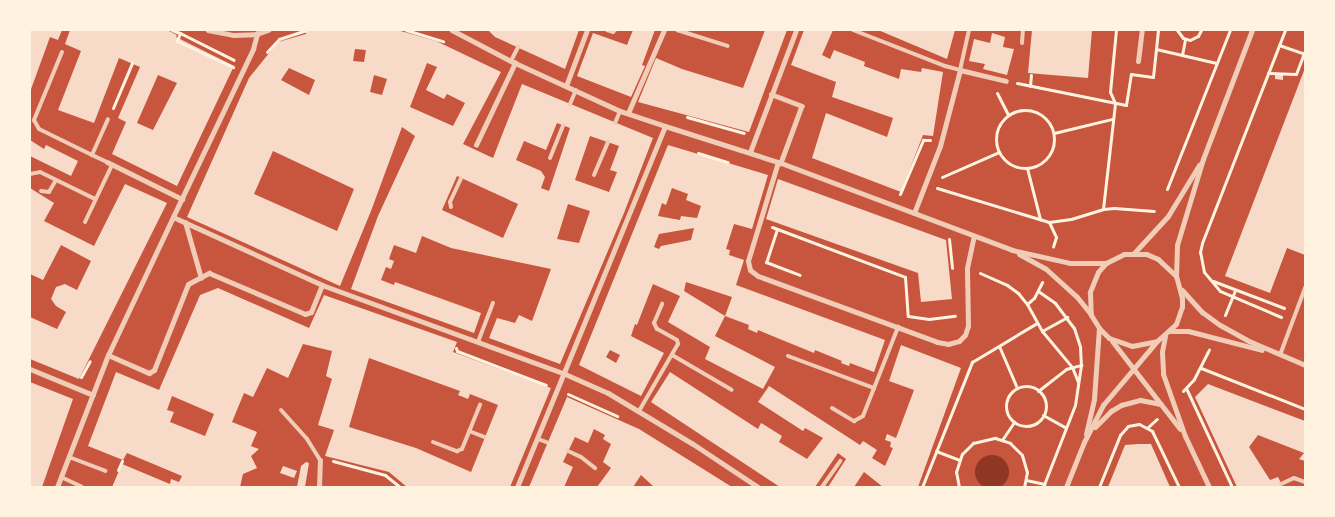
<!DOCTYPE html>
<html>
<head>
<meta charset="utf-8">
<style>
	body { margin:0 }
	#map { position:relative; width:1335px; height:517px; overflow:hidden; background:#c8553d; font-family:Literata,serif }
	div>[style] { position:absolute }
	.water>* { inset:0; background:#8f3625 }
	.round { border-radius:50% }
	.building>* { inset:0; background:#f7dbc8 }
	.path>* { height:3px; margin:-1.5px; padding:0 1.5px; transform-origin:1.5px; border-radius:1.5px; background:#fff3e0 }
	.path>.ring { margin:-1.5px; padding:0; box-sizing:content-box; background:none; border:3px solid #fff3e0; border-radius:50% }
	.service>* { height:4px; margin:-2px; padding:0 2px; transform-origin:2px; border-radius:2px; background:#f1ccb7 }
	.pedestrian>* { height:4.5px; margin:-2.25px; padding:0 2.25px; transform-origin:2.25px; border-radius:2.25px; background:#f1ccb7 }
	.minor>* { height:5px; margin:-2.5px; padding:0 2.5px; transform-origin:2.5px; border-radius:2.5px; background:#f1ccb7 }
	span { translate:-50% -50%; white-space:nowrap; text-align:center; line-height:1.15; -webkit-text-stroke:5px #fff3e0; paint-order:stroke }
	.frame { position:absolute; inset:0; border:31px solid #fff3e0; pointer-events:none }
</style>
</head>
<body>
<div id="map">
	<div class="water">
		<i class="round" style="left:975px;top:455px;width:34px;height:34px"></i>
	</div>
	<div class="building">
		<i style="clip-path:polygon(30px 30px,62px 30px,58px 40px,50px 37px,30px 92px)"></i>
		<i style="clip-path:polygon(evenodd,70px 30px,167px 30px,177px 35px,176px 37px,234px 66px,177px 186px,112px 154px,126px 122px,118px 118px,140px 67px,119px 58px,94px 123px,58px 110px,81px 51px,65px 44px,70px 30px,158px 75px,177px 83px,153px 130px,137px 123px,158px 75px)"></i>
		<i style="clip-path:polygon(evenodd,312px 30px,397px 30px,436px 41px,501px 72px,463px 144px,493px 158px,522px 84px,653px 138px,624px 213px,560px 364px,489px 338px,497px 318px,515px 323px,519px 315px,532px 321px,551px 269px,451px 248px,422px 236px,416px 253px,394px 245px,389px 259px,394px 261px,391px 269px,386px 267px,381px 280px,394px 285px,395px 282px,481px 313px,474px 333px,351px 289px,378px 216px,415px 136px,402px 127px,371px 211px,340px 286px,187px 217px,249px 78px,278px 42px,306px 34px,306px 32px,312px 30px,355px 49px,366px 50px,364px 62px,353px 61px,355px 49px,312px 30px,427px 63px,437px 67px,426px 90px,444px 99px,447px 94px,465px 103px,453px 126px,410px 107px,427px 63px,312px 30px,289px 68px,315px 80px,309px 95px,281px 80px,289px 68px,312px 30px,374px 75px,387px 79px,382px 95px,370px 92px,374px 75px,312px 30px,557px 123px,570px 128px,549px 191px,541px 188px,545px 177px,541px 171px,516px 160px,524px 141px,546px 150px,557px 123px,312px 30px,590px 136px,619px 146px,610px 170px,617px 172px,609px 192px,575px 180px,590px 136px,312px 30px,273px 151px,354px 189px,337px 231px,254px 194px,273px 151px,312px 30px,457px 176px,518px 204px,503px 238px,442px 210px,457px 176px,312px 30px,568px 204px,590px 211px,579px 243px,557px 239px,568px 204px)"></i>
		<i style="clip-path:polygon(488px 30px,579px 30px,565px 69px,495px 37px)"></i>
		<i style="clip-path:polygon(633px 30px,655px 30px,642px 65px,645px 66px,631px 97px,577px 76px,593px 33px,627px 45px)"></i>
		<i style="clip-path:polygon(765px 30px,787px 30px,749px 132px,638px 102px,656px 58px,682px 69px,743px 88px)"></i>
		<i style="clip-path:polygon(804px 30px,833px 30px,822px 55px,830px 59px,834px 50px,865px 62px,864px 66px,899px 79px,901px 69px,921px 72px,922px 68px,943px 72px,933px 136px,923px 135px,901px 192px,812px 158px,826px 113px,887px 137px,893px 118px,832px 97px,836px 82px,791px 65px)"></i>
		<i style="clip-path:polygon(878px 30px,955px 30px,947px 59px)"></i>
		<i style="clip-path:polygon(1032px 30px,1092px 30px,1088px 78px,1028px 73px)"></i>
		<i style="clip-path:polygon(992px 33px,1005px 37px,1003px 47px,1014px 49px,1007px 75px,983px 69px,985px 64px,969px 61px,974px 39px,990px 43px)"></i>
		<i style="clip-path:polygon(1305px 68px,1305px 255px,1287px 248px,1270px 293px,1225px 276px)"></i>
		<i style="clip-path:polygon(1275px 74px,1283px 75px,1283px 80px,1275px 79px)"></i>
		<i style="clip-path:polygon(30px 140px,44px 149px,46px 145px,78px 161px,71px 176px,30px 156px)"></i>
		<i style="clip-path:polygon(evenodd,668px 145px,768px 175px,752px 229px,734px 224px,726px 249px,730px 250px,729px 255px,744px 260px,736px 285px,885px 340px,874px 372px,850px 363px,849px 366px,841px 363px,842px 361px,815px 350px,814px 353px,758px 330px,757px 333px,748px 329px,749px 325px,725px 316px,732px 297px,686px 282px,684px 291px,725px 316px,715px 336px,775px 367px,763px 389px,705px 359px,710px 347px,668px 322px,680px 296px,653px 284px,637px 325px,635px 324px,631px 336px,664px 353px,641px 396px,579px 365px,668px 145px,672px 188px,688px 194px,686px 200px,701px 206px,697px 218px,681px 216px,680px 220px,658px 216px,662px 203px,666px 205px,672px 188px,668px 145px,694px 228px,691px 240px,661px 246px,659px 249px,654px 247px,659px 234px,694px 228px,668px 145px,610px 350px,620px 355px,616px 363px,606px 357px,610px 350px)"></i>
		<i style="clip-path:polygon(778px 179px,946px 240px,952px 299px,921px 302px,918px 273px,766px 219px)"></i>
		<i style="clip-path:polygon(125px 184px,167px 203px,79px 379px,30px 359px,30px 317px,57px 329px,66px 312px,56px 306px,51px 299px,56px 287px,65px 284px,77px 290px,91px 261px,61px 245px,43px 280px,30px 274px,30px 188px,54px 203px,44px 221px,94px 246px)"></i>
		<i style="clip-path:polygon(evenodd,218px 288px,309px 328px,324px 295px,457px 342px,453px 352px,551px 388px,510px 487px,407px 487px,389px 472px,325px 456px,334px 430px,318px 425px,332px 379px,326px 376px,332px 351px,303px 344px,288px 378px,267px 368px,253px 397px,244px 393px,232px 422px,257px 432px,251px 446px,259px 449px,251px 456px,257px 468px,243px 474px,240px 487px,112px 487px,122px 464px,170px 484px,171px 479px,179px 482px,182px 476px,127px 453px,123px 460px,88px 446px,116px 372px,159px 390px,200px 295px,218px 288px,369px 358px,460px 391px,458px 395px,468px 399px,470px 394px,498px 405px,471px 472px,416px 448px,349px 427px,369px 358px,218px 288px,172px 396px,214px 414px,205px 436px,170px 422px,174px 412px,167px 410px,172px 396px)"></i>
		<i style="clip-path:polygon(901px 345px,961px 368px,918px 487px,883px 487px,864px 472px,854px 487px,828px 487px,846px 459px,838px 453px,815px 487px,780px 487px,651px 402px,670px 372px,758px 429px,761px 423px,782px 436px,779px 442px,807px 459px,823px 438px,805px 428px,803px 431px,758px 402px,769px 386px,860px 445px,863px 441px,877px 450px,872px 458px,885px 466px,893px 448px,890px 447px,891px 442px,885px 440px,887px 434px,896px 438px,914px 390px,889px 381px)"></i>
		<i style="clip-path:polygon(30px 382px,73px 399px,42px 487px,30px 487px)"></i>
		<i style="clip-path:polygon(1208px 384px,1305px 421px,1305px 461px,1299px 459px,1304px 453px,1258px 435px,1249px 447px,1270px 480px,1278px 477px,1283px 487px,1237px 487px,1195px 397px)"></i>
		<i style="clip-path:polygon(567px 397px,639px 429px,732px 487px,654px 487px,641px 475px,633px 487px,597px 487px,611px 468px,603px 462px,611px 444px,603px 439px,605px 435px,594px 429px,588px 443px,575px 437px,563px 462px,573px 467px,564px 487px,529px 487px)"></i>
		<i style="clip-path:polygon(1138px 444px,1151px 444px,1170px 487px,1108px 487px,1125px 445px)"></i>
		<i style="clip-path:polygon(306px 462px,309px 463px,305px 487px,297px 487px,301px 466px)"></i>
		<i style="clip-path:polygon(283px 466px,297px 471px,294px 478px,280px 473px)"></i>
	</div>
	<div class="path">
		<i style="left:172px;top:30px;width:9px;rotate:21deg"></i>
		<i style="left:180px;top:33px;width:9px;rotate:111deg"></i>
		<i style="left:177px;top:41px;width:62px;rotate:24.9deg"></i>
		<i style="left:406px;top:30px;width:39px;rotate:17deg"></i>
		<i style="left:1177px;top:30px;width:10px;rotate:53deg"></i>
		<i style="left:1183px;top:38px;width:7px;rotate:16deg"></i>
		<i style="left:1190px;top:40px;width:9px;rotate:-27deg"></i>
		<i style="left:1198px;top:36px;width:7px;rotate:-63deg"></i>
		<i style="left:180px;top:33px;width:60px;rotate:26.6deg"></i>
		<i style="left:1279px;top:45px;width:28px;rotate:19deg"></i>
		<i style="left:1156px;top:49px;width:62px;rotate:13.1deg"></i>
		<i style="left:267px;top:52px;width:18px;rotate:-47deg"></i>
		<i style="left:279px;top:39px;width:29px;rotate:-18deg"></i>
		<i style="left:1182px;top:55px;width:15px;rotate:-79deg"></i>
		<i style="left:1268px;top:73px;width:28px;rotate:2deg"></i>
		<i style="left:1296px;top:74px;width:25px;rotate:-69deg"></i>
		<i style="left:1017px;top:83px;width:111px;rotate:11.4deg"></i>
		<i style="left:1126px;top:105px;width:31px;rotate:-81deg"></i>
		<i style="left:1131px;top:74px;width:22px;rotate:8deg"></i>
		<i style="left:1153px;top:77px;width:47px;rotate:-83.9deg"></i>
		<i style="left:1030px;top:86px;width:11px;rotate:-85deg"></i>
		<i style="left:997px;top:93px;width:25px;rotate:63deg"></i>
		<i style="left:113px;top:108px;width:49px;rotate:-67.1deg"></i>
		<i class="ring" style="left:996px;top:110px;width:55px;height:55px"></i>
		<i style="left:687px;top:117px;width:59px;rotate:15.7deg"></i>
		<i style="left:1054px;top:133px;width:60px;rotate:-13.6deg"></i>
		<i style="left:698px;top:153px;width:31px;rotate:17deg"></i>
		<i style="left:1027px;top:168px;width:53px;rotate:75.7deg"></i>
		<i style="left:942px;top:177px;width:62px;rotate:-23.7deg"></i>
		<i style="left:937px;top:188px;width:117px;rotate:16.9deg"></i>
		<i style="left:1049px;top:222px;width:22px;rotate:-8deg"></i>
		<i style="left:1071px;top:219px;width:34px;rotate:-17deg"></i>
		<i style="left:1103px;top:209px;width:107px;rotate:-83.5deg"></i>
		<i style="left:1115px;top:103px;width:12px;rotate:-114deg"></i>
		<i style="left:1110px;top:92px;width:62px;rotate:-84.5deg"></i>
		<i style="left:1167px;top:189px;width:171px;rotate:-68.4deg"></i>
		<i style="left:1305px;top:189px;width:1px;rotate:-90deg"></i>
		<i style="left:900px;top:194px;width:59px;rotate:-66.9deg"></i>
		<i style="left:923px;top:140px;width:7px"></i>
		<i style="left:1103px;top:209px;width:11px;rotate:-5deg"></i>
		<i style="left:1114px;top:208px;width:40px;rotate:4.3deg"></i>
		<i style="left:1049px;top:222px;width:17px;rotate:65deg"></i>
		<i style="left:1056px;top:237px;width:10px;rotate:107deg"></i>
		<i style="left:772px;top:227px;width:142px;rotate:20.6deg"></i>
		<i style="left:905px;top:277px;width:39px;rotate:86deg"></i>
		<i style="left:908px;top:316px;width:21px;rotate:8deg"></i>
		<i style="left:929px;top:319px;width:26px;rotate:-7deg"></i>
		<i style="left:777px;top:229px;width:35px;rotate:108deg"></i>
		<i style="left:766px;top:262px;width:36px;rotate:21deg"></i>
		<i style="left:949px;top:239px;width:29px;rotate:84deg"></i>
		<i style="left:980px;top:273px;width:30px;rotate:24deg"></i>
		<i style="left:1007px;top:285px;width:14px;rotate:36deg"></i>
		<i style="left:1018px;top:293px;width:14px;rotate:51deg"></i>
		<i style="left:1027px;top:304px;width:31px;rotate:61deg"></i>
		<i style="left:1042px;top:331px;width:47px;rotate:50.2deg"></i>
		<i style="left:1072px;top:367px;width:16px;rotate:68deg"></i>
		<i style="left:1213px;top:281px;width:76px;rotate:20.8deg"></i>
		<i style="left:1038px;top:291px;width:21px;rotate:35deg"></i>
		<i style="left:1055px;top:303px;width:31px;rotate:53deg"></i>
		<i style="left:1074px;top:328px;width:20px;rotate:72deg"></i>
		<i style="left:1080px;top:347px;width:18px;rotate:87deg"></i>
		<i style="left:1081px;top:365px;width:40px;rotate:98.5deg"></i>
		<i style="left:1075px;top:405px;width:88px;rotate:111.3deg"></i>
		<i style="left:1027px;top:304px;width:9px;rotate:-41deg"></i>
		<i style="left:1034px;top:298px;width:18px;rotate:-63deg"></i>
		<i style="left:1225px;top:315px;width:27px;rotate:-68deg"></i>
		<i style="left:1281px;top:317px;width:66px;rotate:-156.9deg"></i>
		<i style="left:1220px;top:291px;width:25px;rotate:-130deg"></i>
		<i style="left:1204px;top:272px;width:20px;rotate:-101deg"></i>
		<i style="left:1200px;top:252px;width:9px;rotate:-77deg"></i>
		<i style="left:1202px;top:243px;width:229px;rotate:-68.7deg"></i>
		<i style="left:1042px;top:331px;width:29px;rotate:-29deg"></i>
		<i style="left:999px;top:346px;width:46px;rotate:66.8deg"></i>
		<i style="left:456px;top:348px;width:3px;rotate:72deg"></i>
		<i style="left:457px;top:351px;width:95px;rotate:20.9deg"></i>
		<i style="left:1201px;top:368px;width:112px;rotate:21.5deg"></i>
		<i style="left:81px;top:377px;width:18px;rotate:-61deg"></i>
		<i class="ring" style="left:1006px;top:386px;width:37px;height:37px"></i>
		<i style="left:1186px;top:388px;width:109px;rotate:65.1deg"></i>
		<i style="left:1038px;top:391px;width:36px;rotate:-38deg"></i>
		<i style="left:1066px;top:369px;width:16px;rotate:-15deg"></i>
		<i style="left:1183px;top:391px;width:16px;rotate:-47deg"></i>
		<i style="left:1194px;top:379px;width:33px;rotate:-63deg"></i>
		<i style="left:568px;top:394px;width:54px;rotate:24.2deg"></i>
		<i style="left:1043px;top:415px;width:26px;rotate:29deg"></i>
		<i style="left:1148px;top:427px;width:12px;rotate:-42deg"></i>
		<i style="left:1002px;top:440px;width:22px;rotate:-56deg"></i>
		<i style="left:936px;top:451px;width:25px;rotate:21deg"></i>
		<i style="left:333px;top:461px;width:54px;rotate:15.1deg"></i>
		<i style="left:385px;top:475px;width:19px;rotate:39deg"></i>
		<i style="left:118px;top:470px;width:10px;rotate:-66deg"></i>
		<i style="left:1026px;top:480px;width:19px;rotate:12deg"></i>
		<i style="left:922px;top:487px;width:135px;rotate:-68.2deg"></i>
		<i style="left:972px;top:362px;width:76px;rotate:-31deg"></i>
		<i style="left:959px;top:487px;width:15px;rotate:-101deg"></i>
		<i style="left:956px;top:472px;width:19px;rotate:-72deg"></i>
		<i style="left:962px;top:454px;width:16px;rotate:-45deg"></i>
		<i style="left:973px;top:443px;width:23px;rotate:-13deg"></i>
		<i style="left:995px;top:438px;width:16px;rotate:18deg"></i>
		<i style="left:1010px;top:443px;width:17px;rotate:45deg"></i>
		<i style="left:1022px;top:455px;width:18px;rotate:74deg"></i>
		<i style="left:1027px;top:472px;width:15px;rotate:101deg"></i>
		<i style="left:1099px;top:487px;width:56px;rotate:-68deg"></i>
		<i style="left:1120px;top:435px;width:12px;rotate:-48deg"></i>
		<i style="left:1128px;top:426px;width:11px;rotate:-10deg"></i>
		<i style="left:1139px;top:424px;width:15px;rotate:28deg"></i>
		<i style="left:1152px;top:431px;width:62px;rotate:64.3deg"></i>
	</div>
	<div class="service">
		<i style="left:607px;top:30px;width:6px;rotate:18deg"></i>
		<i style="left:613px;top:32px;width:3px;rotate:-45deg"></i>
		<i style="left:677px;top:30px;width:53px;rotate:17.4deg"></i>
		<i style="left:853px;top:30px;width:99px;rotate:21.4deg"></i>
		<i style="left:945px;top:66px;width:16px;rotate:15deg"></i>
		<i style="left:960px;top:70px;width:41px;rotate:-77.3deg"></i>
		<i style="left:1022px;top:43px;width:13px;rotate:-86deg"></i>
		<i style="left:62px;top:52px;width:74px;rotate:112.4deg"></i>
		<i style="left:34px;top:120px;width:10px;rotate:61deg"></i>
		<i style="left:39px;top:129px;width:59px;rotate:26.1deg"></i>
		<i style="left:511px;top:61px;width:16px;rotate:-63deg"></i>
		<i style="left:570px;top:104px;width:15px;rotate:-67deg"></i>
		<i style="left:615px;top:123px;width:13px;rotate:-67deg"></i>
		<i style="left:550px;top:158px;width:35px;rotate:-68deg"></i>
		<i style="left:107px;top:162px;width:17px;rotate:-155deg"></i>
		<i style="left:92px;top:155px;width:39px;rotate:-66deg"></i>
		<i style="left:30px;top:174px;width:10px;rotate:-11deg"></i>
		<i style="left:40px;top:172px;width:61px;rotate:26.1deg"></i>
		<i style="left:594px;top:175px;width:36px;rotate:-67deg"></i>
		<i style="left:41px;top:191px;width:8px;rotate:7deg"></i>
		<i style="left:49px;top:192px;width:14px;rotate:-60deg"></i>
		<i style="left:451px;top:207px;width:5px;rotate:-101deg"></i>
		<i style="left:450px;top:202px;width:26px;rotate:-65deg"></i>
		<i style="left:85px;top:222px;width:63px;rotate:-64.7deg"></i>
		<i style="left:478px;top:342px;width:42px;rotate:-69deg"></i>
		<i style="left:672px;top:355px;width:69px;rotate:30.3deg"></i>
		<i style="left:1280px;top:355px;width:72px;rotate:-69.5deg"></i>
		<i style="left:788px;top:356px;width:92px;rotate:20.4deg"></i>
		<i style="left:832px;top:408px;width:26px;rotate:31deg"></i>
		<i style="left:854px;top:421px;width:10px;rotate:-29deg"></i>
		<i style="left:863px;top:416px;width:96px;rotate:-68.5deg"></i>
		<i style="left:281px;top:410px;width:39px;rotate:48deg"></i>
		<i style="left:307px;top:439px;width:25px;rotate:58deg"></i>
		<i style="left:639px;top:411px;width:78px;rotate:-59.8deg"></i>
		<i style="left:678px;top:344px;width:4px;rotate:-104deg"></i>
		<i style="left:677px;top:340px;width:23px;rotate:-151deg"></i>
		<i style="left:657px;top:329px;width:7px;rotate:-117deg"></i>
		<i style="left:654px;top:323px;width:21px;rotate:-67deg"></i>
		<i style="left:469px;top:431px;width:17px;rotate:21deg"></i>
		<i style="left:538px;top:439px;width:9px;rotate:21deg"></i>
		<i style="left:433px;top:442px;width:26px;rotate:21deg"></i>
		<i style="left:457px;top:451px;width:5px;rotate:-22deg"></i>
		<i style="left:462px;top:449px;width:48px;rotate:-67.8deg"></i>
		<i style="left:568px;top:451px;width:14px;rotate:25deg"></i>
		<i style="left:581px;top:457px;width:18px;rotate:38deg"></i>
		<i style="left:69px;top:457px;width:39px;rotate:21deg"></i>
		<i style="left:61px;top:477px;width:23px;rotate:25deg"></i>
		<i style="left:1281px;top:484px;width:14px;rotate:-25deg"></i>
		<i style="left:1294px;top:478px;width:12px;rotate:20deg"></i>
		<i style="left:822px;top:487px;width:32px;rotate:-55deg"></i>
	</div>
	<div class="pedestrian">
		<i style="left:208px;top:30px;width:25px;rotate:11deg"></i>
		<i style="left:233px;top:35px;width:24px;rotate:-2deg"></i>
		<i style="left:257px;top:34px;width:12px;rotate:-20deg"></i>
		<i style="left:452px;top:30px;width:67px;rotate:27.7deg"></i>
		<i style="left:511px;top:61px;width:120px;rotate:24.6deg"></i>
		<i style="left:620px;top:111px;width:47px;rotate:18.4deg"></i>
		<i style="left:566px;top:86px;width:60px;rotate:-69.4deg"></i>
		<i style="left:771px;top:94px;width:33px;rotate:21deg"></i>
		<i style="left:802px;top:106px;width:61px;rotate:110.2deg"></i>
		<i style="left:476px;top:145px;width:91px;rotate:-64.6deg"></i>
		<i style="left:173px;top:217px;width:186px;rotate:-64.5deg"></i>
		<i style="left:253px;top:49px;width:16px;rotate:-75deg"></i>
	</div>
	<div class="minor">
		<i style="left:1138px;top:61px;width:31px;rotate:-83deg"></i>
		<i style="left:628px;top:113px;width:90px;rotate:-66.6deg"></i>
		<i style="left:750px;top:152px;width:130px;rotate:-69.3deg"></i>
		<i style="left:107px;top:162px;width:84px;rotate:26.3deg"></i>
		<i style="left:778px;top:162px;width:103px;rotate:106.9deg"></i>
		<i style="left:748px;top:261px;width:9px;rotate:77deg"></i>
		<i style="left:750px;top:270px;width:10px;rotate:37deg"></i>
		<i style="left:758px;top:276px;width:191px;rotate:20.2deg"></i>
		<i style="left:937px;top:342px;width:11px;rotate:10deg"></i>
		<i style="left:948px;top:344px;width:11px;rotate:-15deg"></i>
		<i style="left:959px;top:341px;width:8px;rotate:-45deg"></i>
		<i style="left:965px;top:335px;width:9px;rotate:-72deg"></i>
		<i style="left:968px;top:326px;width:58px;rotate:-91deg"></i>
		<i style="left:967px;top:268px;width:33px;rotate:-78deg"></i>
		<i style="left:914px;top:213px;width:72px;rotate:-68.8deg"></i>
		<i style="left:940px;top:146px;width:79px;rotate:-75.3deg"></i>
		<i style="left:960px;top:70px;width:47px;rotate:13.4deg"></i>
		<i style="left:185px;top:222px;width:58px;rotate:74.1deg"></i>
		<i style="left:1134px;top:253px;width:50px;rotate:-47.4deg"></i>
		<i style="left:1168px;top:216px;width:60px;rotate:-58.7deg"></i>
		<i style="left:1019px;top:254px;width:31px;rotate:29deg"></i>
		<i style="left:1046px;top:269px;width:42px;rotate:42.1deg"></i>
		<i style="left:1077px;top:297px;width:22px;rotate:51deg"></i>
		<i style="left:1176px;top:276px;width:25px;rotate:-137deg"></i>
		<i style="left:1158px;top:259px;width:13px;rotate:-157deg"></i>
		<i style="left:1146px;top:254px;width:22px;rotate:180deg"></i>
		<i style="left:1124px;top:254px;width:20px;rotate:153deg"></i>
		<i style="left:1106px;top:263px;width:12px;rotate:132deg"></i>
		<i style="left:1098px;top:272px;width:22px;rotate:112deg"></i>
		<i style="left:1090px;top:292px;width:23px;rotate:88deg"></i>
		<i style="left:1091px;top:315px;width:15px;rotate:58deg"></i>
		<i style="left:1099px;top:328px;width:14px;rotate:45deg"></i>
		<i style="left:1109px;top:338px;width:24px;rotate:19deg"></i>
		<i style="left:1132px;top:346px;width:25px;rotate:-11deg"></i>
		<i style="left:1157px;top:341px;width:25px;rotate:-42deg"></i>
		<i style="left:1176px;top:324px;width:18px;rotate:-71deg"></i>
		<i style="left:1182px;top:307px;width:9px;rotate:-90deg"></i>
		<i style="left:1182px;top:298px;width:23px;rotate:-105deg"></i>
		<i style="left:1176px;top:276px;width:31px;rotate:-88deg"></i>
		<i style="left:1177px;top:245px;width:90px;rotate:-73.2deg"></i>
		<i style="left:1203px;top:159px;width:138px;rotate:-69.2deg"></i>
		<i style="left:1182px;top:290px;width:30px;rotate:48deg"></i>
		<i style="left:1202px;top:312px;width:22px;rotate:36deg"></i>
		<i style="left:1220px;top:325px;width:33px;rotate:29deg"></i>
		<i style="left:1249px;top:341px;width:61px;rotate:23.2deg"></i>
		<i style="left:1170px;top:331px;width:18px"></i>
		<i style="left:1188px;top:331px;width:76px;rotate:14.4deg"></i>
		<i style="left:1165px;top:336px;width:16px;rotate:101deg"></i>
		<i style="left:1162px;top:352px;width:22px;rotate:87deg"></i>
		<i style="left:1163px;top:374px;width:66px;rotate:70.5deg"></i>
		<i style="left:1185px;top:436px;width:56px;rotate:64.8deg"></i>
		<i style="left:1112px;top:341px;width:111px;rotate:52.3deg"></i>
		<i style="left:108px;top:355px;width:45px;rotate:23.7deg"></i>
		<i style="left:149px;top:373px;width:6px;rotate:-31deg"></i>
		<i style="left:154px;top:370px;width:92px;rotate:-68.4deg"></i>
		<i style="left:188px;top:284px;width:24px;rotate:-28deg"></i>
		<i style="left:209px;top:273px;width:104px;rotate:23.1deg"></i>
		<i style="left:305px;top:314px;width:6px;rotate:-18deg"></i>
		<i style="left:311px;top:312px;width:29px;rotate:-68deg"></i>
		<i style="left:30px;top:369px;width:68px;rotate:22.4deg"></i>
		<i style="left:1095px;top:427px;width:23px;rotate:-45deg"></i>
		<i style="left:1111px;top:411px;width:12px;rotate:-31deg"></i>
		<i style="left:1121px;top:405px;width:20px;rotate:-15deg"></i>
		<i style="left:1140px;top:400px;width:21px;rotate:11deg"></i>
		<i style="left:1086px;top:434px;width:36px;rotate:-77deg"></i>
		<i style="left:1094px;top:399px;width:71px;rotate:-86deg"></i>
		<i style="left:57px;top:487px;width:142px;rotate:-68.9deg"></i>
		<i style="left:108px;top:355px;width:153px;rotate:-64.8deg"></i>
		<i style="left:173px;top:217px;width:164px;rotate:24.5deg"></i>
		<i style="left:322px;top:285px;width:259px;rotate:20.1deg"></i>
		<i style="left:565px;top:374px;width:47px;rotate:23.8deg"></i>
		<i style="left:608px;top:393px;width:99px;rotate:31deg"></i>
		<i style="left:693px;top:444px;width:78px;rotate:33.5deg"></i>
		<i style="left:319px;top:487px;width:27px;rotate:-88deg"></i>
		<i style="left:517px;top:487px;width:390px;rotate:-67.7deg"></i>
		<i style="left:665px;top:126px;width:122px;rotate:17.7deg"></i>
		<i style="left:781px;top:163px;width:247px;rotate:20.6deg"></i>
		<i style="left:1012px;top:250px;width:59px;rotate:12.6deg"></i>
		<i style="left:1070px;top:263px;width:36px"></i>
		<i style="left:1066px;top:487px;width:48px;rotate:-68.2deg"></i>
		<i style="left:1084px;top:442px;width:42px;rotate:-62.8deg"></i>
		<i style="left:1103px;top:405px;width:82px;rotate:-49.9deg"></i>
	</div>
	<div class="frame"></div>
</div>
</body>
</html>
